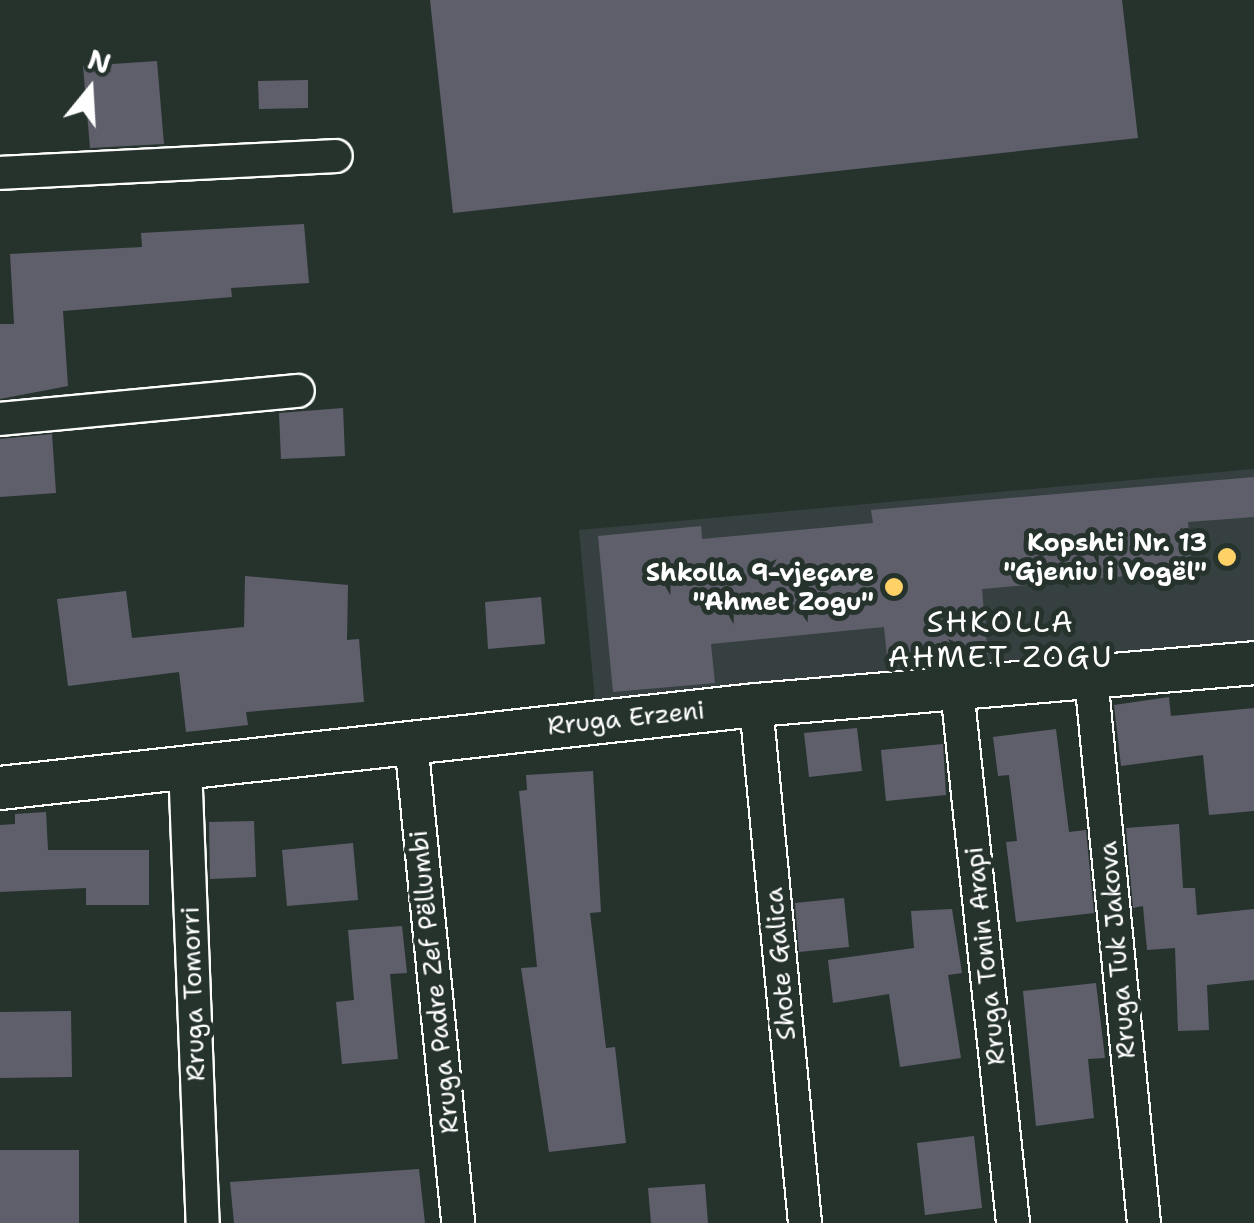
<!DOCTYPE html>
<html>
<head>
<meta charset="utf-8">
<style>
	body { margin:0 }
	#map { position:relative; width:1254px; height:1223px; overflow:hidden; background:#26332d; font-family:"Shantell Sans",sans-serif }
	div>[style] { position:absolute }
	.built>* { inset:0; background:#374040 }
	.building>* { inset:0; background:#5f5f6c }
	.roads { filter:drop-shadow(2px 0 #fff) drop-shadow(-2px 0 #fff) drop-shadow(0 2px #fff) drop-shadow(0 -2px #fff) }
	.minor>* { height:32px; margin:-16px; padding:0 16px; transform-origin:16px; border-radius:16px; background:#26332d }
	.tertiary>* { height:42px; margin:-21px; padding:0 21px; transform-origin:21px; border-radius:21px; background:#26332d }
	.dots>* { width:28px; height:28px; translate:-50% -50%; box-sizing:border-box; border:5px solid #26332d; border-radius:50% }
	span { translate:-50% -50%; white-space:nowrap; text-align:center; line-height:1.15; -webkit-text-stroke:10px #26332d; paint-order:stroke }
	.poi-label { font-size:25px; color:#fff; font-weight:700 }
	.right { translate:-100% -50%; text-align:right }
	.street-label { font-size:25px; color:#fff }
	.quarter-label { font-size:30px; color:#fff; letter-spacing:2.5px }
	.north { position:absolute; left:40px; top:40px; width:100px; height:100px; -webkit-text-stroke:8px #26332d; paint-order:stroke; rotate:18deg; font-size:28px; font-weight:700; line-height:40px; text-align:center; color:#fff }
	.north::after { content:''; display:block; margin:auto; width:35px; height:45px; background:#fff; clip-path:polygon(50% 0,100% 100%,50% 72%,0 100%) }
</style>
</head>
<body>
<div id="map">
	<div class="built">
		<i style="clip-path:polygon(1254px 469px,1254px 640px,595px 700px,579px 530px)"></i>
	</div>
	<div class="building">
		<i style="clip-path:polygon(430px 0,1122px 0,1138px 138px,453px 213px)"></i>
		<i style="clip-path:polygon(157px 61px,164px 144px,90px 148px,83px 66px)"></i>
		<i style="clip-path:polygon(308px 80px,308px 108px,259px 109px,258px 81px)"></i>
		<i style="clip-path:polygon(304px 224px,309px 283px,231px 288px,232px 297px,63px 311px,68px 386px,0 399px,0 324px,14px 324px,10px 254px,142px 247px,141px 233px)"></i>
		<i style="clip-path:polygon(343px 408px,345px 456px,281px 459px,279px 413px)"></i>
		<i style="clip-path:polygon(52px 434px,56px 493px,0 497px,0 439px)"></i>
		<i style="clip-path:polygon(1254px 477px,1254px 517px,1188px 522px,1192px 570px,982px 589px,988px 657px,888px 667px,884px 627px,711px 644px,715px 683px,613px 692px,598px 536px,701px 526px,702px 539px,873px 523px,871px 510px)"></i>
		<i style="clip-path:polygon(245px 576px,348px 585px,347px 640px,359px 639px,364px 702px,246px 712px,248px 725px,186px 732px,179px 672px,68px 686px,57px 599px,126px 591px,132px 638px,244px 627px)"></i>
		<i style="clip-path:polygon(541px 597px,545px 644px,488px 649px,485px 602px)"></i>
		<i style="clip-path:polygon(1169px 697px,1171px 716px,1254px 708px,1254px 811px,1209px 815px,1203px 755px,1121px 766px,1114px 705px)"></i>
		<i style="clip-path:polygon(857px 728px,862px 771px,809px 777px,804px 733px)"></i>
		<i style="clip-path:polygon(1056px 729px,1069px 832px,1086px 830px,1094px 913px,1016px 922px,1006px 842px,1017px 841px,1009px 775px,998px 776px,993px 737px)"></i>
		<i style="clip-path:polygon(943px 744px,946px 795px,886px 801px,881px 750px)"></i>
		<i style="clip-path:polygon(593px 771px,601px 912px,590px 913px,606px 1048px,615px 1047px,626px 1143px,549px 1152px,521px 968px,537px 967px,519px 791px,527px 790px,526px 775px)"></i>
		<i style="clip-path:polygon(46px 812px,48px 850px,149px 850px,149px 905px,86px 905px,86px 888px,0 892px,0 825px,15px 824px,15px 814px)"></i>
		<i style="clip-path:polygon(254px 821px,256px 877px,210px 879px,209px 822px)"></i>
		<i style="clip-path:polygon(1179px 824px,1183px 888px,1195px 888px,1197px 915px,1254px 909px,1254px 980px,1207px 985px,1209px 1030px,1178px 1031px,1175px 948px,1147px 950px,1143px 906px,1133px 908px,1126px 828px)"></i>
		<i style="clip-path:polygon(353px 843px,358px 900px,287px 906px,282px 850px)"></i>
		<i style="clip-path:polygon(844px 898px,849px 947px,799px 952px,795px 903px)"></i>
		<i style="clip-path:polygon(952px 909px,962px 973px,948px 975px,961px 1058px,900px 1067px,889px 994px,833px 1003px,828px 960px,914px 948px,911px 911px)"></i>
		<i style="clip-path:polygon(402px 926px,407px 973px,390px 974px,398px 1059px,342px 1064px,336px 1002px,354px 1000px,348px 930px)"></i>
		<i style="clip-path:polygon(1096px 983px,1105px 1058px,1088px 1059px,1094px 1118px,1036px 1126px,1023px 991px)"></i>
		<i style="clip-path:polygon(71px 1011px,72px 1077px,0 1078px,0 1012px)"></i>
		<i style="clip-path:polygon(974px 1136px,982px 1208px,925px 1215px,917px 1143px)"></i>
		<i style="clip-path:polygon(0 1150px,79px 1150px,79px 1223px,0 1223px)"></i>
		<i style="clip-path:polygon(419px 1169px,425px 1223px,234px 1223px,230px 1182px)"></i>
		<i style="clip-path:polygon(705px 1184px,708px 1223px,651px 1223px,648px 1188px)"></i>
	</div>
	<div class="roads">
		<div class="minor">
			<i style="left:0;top:173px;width:336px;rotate:-2.9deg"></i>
			<i style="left:0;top:419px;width:299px;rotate:-5.4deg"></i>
			<i style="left:1091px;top:677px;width:549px;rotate:84.46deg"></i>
			<i style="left:957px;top:689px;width:537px;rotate:84.01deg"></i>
			<i style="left:756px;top:705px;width:520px;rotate:84.6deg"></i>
			<i style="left:411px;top:741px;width:484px;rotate:84.4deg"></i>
			<i style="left:185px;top:764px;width:459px;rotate:87.8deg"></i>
		</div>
		<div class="tertiary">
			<i style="left:0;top:788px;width:761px;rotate:-6.27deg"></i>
			<i style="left:756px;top:705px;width:500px;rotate:-4.8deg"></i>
		</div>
	</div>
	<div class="dots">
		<i style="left:1227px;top:557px;background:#ffd166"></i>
		<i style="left:894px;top:587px;background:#ffd166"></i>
	</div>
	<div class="poi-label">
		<span class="right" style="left:1207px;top:557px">Kopshti Nr. 13<br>"Gjeniu i Vogël"</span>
		<span class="right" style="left:874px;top:587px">Shkolla 9-vjeçare<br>"Ahmet Zogu"</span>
	</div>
	<div class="street-label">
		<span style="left:626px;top:718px;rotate:-6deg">Rruga Erzeni</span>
		<span style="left:1117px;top:950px;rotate:-95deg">Rruga Tuk Jakova</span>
		<span style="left:985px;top:956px;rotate:-96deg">Rruga Tonin Arapi</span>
		<span style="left:780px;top:964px;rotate:-95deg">Shote Galica</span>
		<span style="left:434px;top:982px;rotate:-96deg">Rruga Padre Zef Pëllumbi</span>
		<span style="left:193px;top:994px;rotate:-92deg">Rruga Tomorri</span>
	</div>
	<div class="quarter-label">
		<span style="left:1001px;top:639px">SHKOLLA<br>AHMET ZOGU</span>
	</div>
	<div class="north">N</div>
</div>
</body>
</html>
